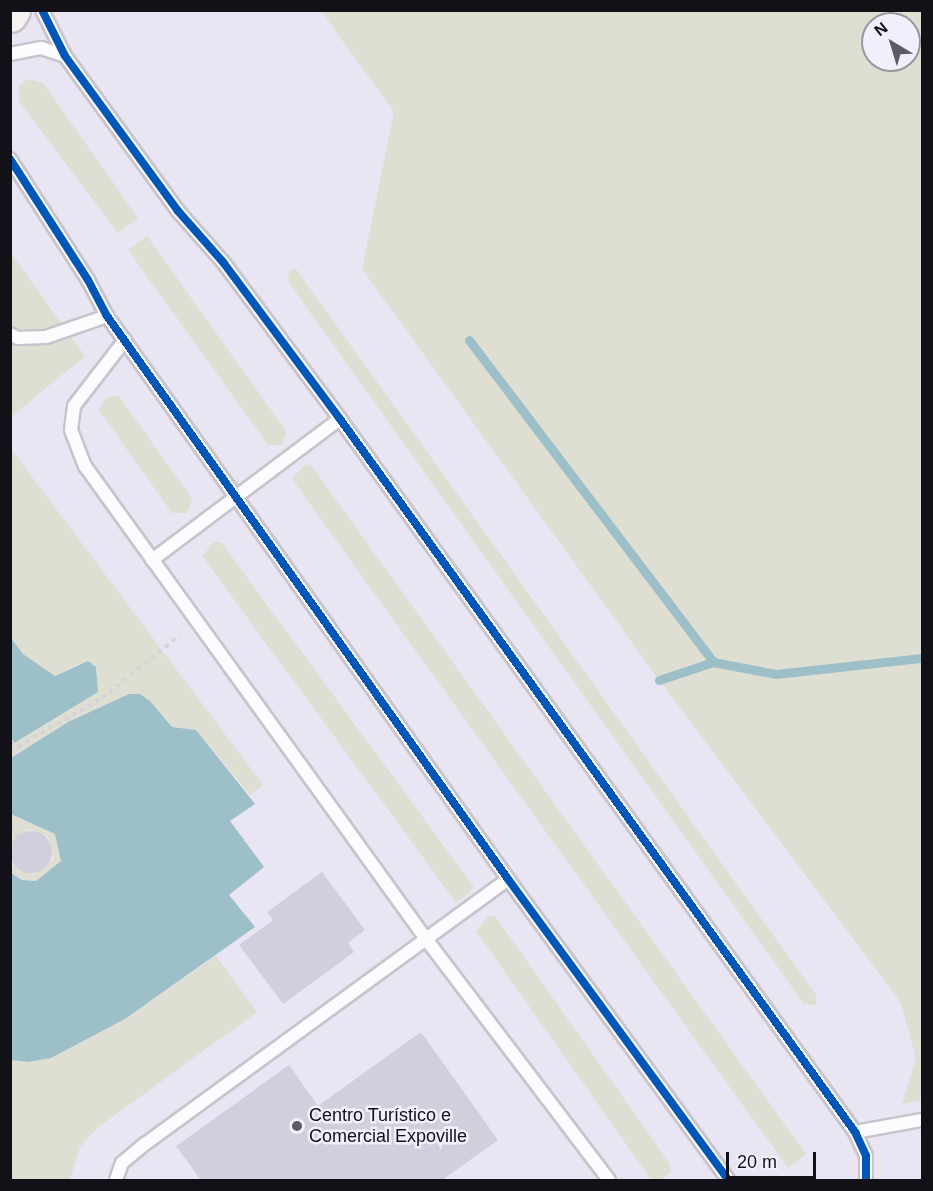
<!DOCTYPE html>
<html>
<head>
<meta charset="utf-8">
<style>
	body { margin:0 }
	#map { position:relative; width:933px; height:1191px; overflow:hidden; background:#e9e5f2; font-family:Arial,sans-serif }
	div>[style] { position:absolute }
	.green>* { inset:0; background:#dfded3 }
	.water>* { inset:0; background:#9dbfc7 }
	.stream>* { height:9px; margin:-4.5px; padding:0 4.5px; transform-origin:4.5px; border-radius:4.5px; background:#9dbfc7 }
	.building>* { inset:0; background:#d2cedb }
	.round { border-radius:50% }
	.path>* { height:4px; margin-top:-2px; transform-origin:0; background:repeating-linear-gradient(90deg,#d5d5d8 0 4.5px,transparent 0 9px) }
	.roads { filter:drop-shadow(2px 0 #c7c4cd) drop-shadow(-2px 0 #c7c4cd) drop-shadow(0 2px #c7c4cd) drop-shadow(0 -2px #c7c4cd) }
	.service>* { height:12px; margin:-6px; padding:0 6px; transform-origin:6px; border-radius:6px; background:#fcfbfd }
	.primary>* { height:33px; margin:-16.5px; padding:0 16.5px; transform-origin:16.5px; border-radius:16.5px; background:#f5f1f1 }
	.cycleway>* { height:8px; margin:-4px; padding:0 4px; transform-origin:4px; border-radius:4px; background:#0057b8 }
	.dots>* { width:16px; height:16px; translate:-50% -50%; box-sizing:border-box; border:3px solid #f2effd; border-radius:50% }
	span { translate:-50% -50%; white-space:nowrap; text-align:center; line-height:1.15; -webkit-text-stroke:5px #f2effd; paint-order:stroke }
	.poi-label { font-size:18px; color:#131118 }
	.left { translate:0 -50%; text-align:left }
	.frame { position:absolute; inset:0; border:12px solid #131118; pointer-events:none }
	.north { position:absolute; left:861px; top:12px; width:60px; height:60px; box-sizing:border-box; background:#f2effd; border:2px solid #9996a1; border-radius:50%; rotate:322deg; font-size:16px; font-weight:700; line-height:24px; text-align:center; color:#131118 }
	.north::after { content:''; display:block; margin:auto; width:21px; height:27px; background:#5e5b64; clip-path:polygon(50% 0,100% 100%,50% 72%,0 100%) }
	.scale { position:absolute; left:726px; top:1152px; width:90px; height:27px; box-sizing:border-box; border:3px solid #131118; border-top:0; padding-left:8px; font-size:18px; line-height:21px; white-space:nowrap; color:#131118; -webkit-text-stroke:4px #f2effd; paint-order:stroke }
</style>
</head>
<body>
<div id="map">
	<div class="green">
		<i style="clip-path:polygon(evenodd,321px 11px,922px 11px,922px 1100px,902px 1104px,916px 1059px,901px 1003px,659px 680px,362px 269px,394px 112px,321px 11px,873px 24px,909px 24px,909px 60px,873px 60px,873px 24px)"></i>
		<i style="clip-path:polygon(28px 79px,43px 83px,138px 218px,118px 233px,19px 101px,19px 85px)"></i>
		<i style="clip-path:polygon(147px 236px,286px 431px,282px 445px,268px 445px,128px 250px)"></i>
		<i style="clip-path:polygon(10px 252px,85px 356px,11px 417px,10px 417px)"></i>
		<i style="clip-path:polygon(296px 269px,816px 995px,816px 1005px,804px 1004px,287px 280px,290px 270px)"></i>
		<i style="clip-path:polygon(118px 395px,193px 500px,186px 513px,172px 513px,99px 410px,105px 399px)"></i>
		<i style="clip-path:polygon(11px 449px,263px 785px,250px 795px,196px 730px,172px 727px,162px 715px,129px 694px,68px 722px,11px 758px,11px 745px,98px 692px,96px 667px,79px 664px,55px 676px,23px 654px,11px 638px)"></i>
		<i style="clip-path:polygon(305px 464px,311px 465px,806px 1154px,788px 1168px,292px 479px)"></i>
		<i style="clip-path:polygon(214px 542px,221px 542px,474px 887px,465px 897px,455px 901px,202px 556px)"></i>
		<i style="clip-path:polygon(11px 814px,55px 834px,61px 861px,36px 881px,23px 880px,11px 873px,10px 850px,12px 865px,33px 875px,54px 859px,48px 837px,30px 829px,11px 843px)"></i>
		<i style="clip-path:polygon(488px 916px,495px 916px,670px 1164px,671px 1172px,661px 1180px,650px 1178px,476px 931px)"></i>
		<i style="clip-path:polygon(216px 956px,257px 1012px,97px 1128px,80px 1147px,70px 1180px,11px 1180px,11px 1060px,28px 1062px,51px 1058px,125px 1019px)"></i>
	</div>
	<div class="water">
		<i style="clip-path:polygon(11px 638px,23px 654px,55px 676px,88px 661px,96px 667px,98px 692px,11px 745px)"></i>
		<i style="clip-path:polygon(129px 694px,140px 694px,150px 701px,172px 727px,196px 730px,255px 804px,230px 821px,264px 867px,229px 895px,255px 927px,125px 1019px,51px 1058px,28px 1062px,11px 1060px,11px 873px,22px 880px,36px 881px,61px 861px,55px 834px,11px 814px,11px 758px,68px 722px)"></i>
	</div>
	<div class="stream">
		<i style="left:469px;top:340px;width:404px;rotate:52.8deg"></i>
		<i style="left:659px;top:680px;width:57px;rotate:-18.4deg"></i>
		<i style="left:713px;top:662px;width:64px;rotate:10.8deg"></i>
		<i style="left:776px;top:674px;width:147px;rotate:-6.3deg"></i>
	</div>
	<div class="building">
		<i class="round" style="left:10px;top:831px;width:42px;height:42px"></i>
		<i style="clip-path:polygon(322px 872px,365px 930px,348px 943px,354px 952px,283px 1004px,239px 945px,273px 920px,267px 912px)"></i>
		<i style="clip-path:polygon(421px 1032px,498px 1140px,442px 1180px,201px 1180px,176px 1146px,289px 1065px,318px 1106px)"></i>
	</div>
	<div class="path">
		<i style="left:10px;top:740px;width:10px;rotate:53deg"></i>
		<i style="left:10px;top:751px;width:106px;rotate:-29.9deg"></i>
		<i style="left:102px;top:698px;width:100px;rotate:-38.9deg"></i>
		<i style="left:10px;top:827px;width:13px;rotate:48deg"></i>
	</div>
	<div class="roads">
		<div class="service">
			<i style="left:42px;top:10px;width:51px;rotate:63.4deg"></i>
			<i style="left:65px;top:56px;width:192px;rotate:53.9deg"></i>
			<i style="left:178px;top:211px;width:68px;rotate:48.6deg"></i>
			<i style="left:223px;top:262px;width:196px;rotate:53.3deg"></i>
			<i style="left:340px;top:419px;width:880px;rotate:54.16deg"></i>
			<i style="left:855px;top:1132px;width:26px;rotate:65deg"></i>
			<i style="left:866px;top:1156px;width:24px;rotate:90deg"></i>
			<i style="left:10px;top:54px;width:32px;rotate:-11deg"></i>
			<i style="left:41px;top:48px;width:25px;rotate:18deg"></i>
			<i style="left:10px;top:159px;width:144px;rotate:57.2deg"></i>
			<i style="left:88px;top:280px;width:41px;rotate:62.2deg"></i>
			<i style="left:107px;top:316px;width:691px;rotate:54.54deg"></i>
			<i style="left:508px;top:879px;width:373px;rotate:53.8deg"></i>
			<i style="left:10px;top:334px;width:9px;rotate:27deg"></i>
			<i style="left:18px;top:338px;width:28px;rotate:-2deg"></i>
			<i style="left:46px;top:337px;width:65px;rotate:-19deg"></i>
			<i style="left:125px;top:340px;width:83px;rotate:127.7deg"></i>
			<i style="left:74px;top:406px;width:24px;rotate:97deg"></i>
			<i style="left:71px;top:430px;width:39px;rotate:69deg"></i>
			<i style="left:85px;top:466px;width:583px;rotate:54.21deg"></i>
			<i style="left:426px;top:939px;width:303px;rotate:52.8deg"></i>
			<i style="left:152px;top:560px;width:235px;rotate:-36.9deg"></i>
			<i style="left:855px;top:1132px;width:68px;rotate:-10.2deg"></i>
			<i style="left:116px;top:1180px;width:18px;rotate:-71deg"></i>
			<i style="left:122px;top:1163px;width:30px;rotate:-40deg"></i>
			<i style="left:145px;top:1144px;width:449px;rotate:-36.1deg"></i>
		</div>
		<div class="primary">
			<i style="left:10px;top:15px;width:6px;rotate:-59deg"></i>
		</div>
	</div>
	<div class="cycleway">
		<i style="left:42px;top:10px;width:51px;rotate:63.4deg"></i>
		<i style="left:65px;top:56px;width:192px;rotate:53.9deg"></i>
		<i style="left:178px;top:211px;width:68px;rotate:48.6deg"></i>
		<i style="left:223px;top:262px;width:196px;rotate:53.3deg"></i>
		<i style="left:340px;top:419px;width:880px;rotate:54.16deg"></i>
		<i style="left:855px;top:1132px;width:26px;rotate:65deg"></i>
		<i style="left:866px;top:1156px;width:24px;rotate:90deg"></i>
		<i style="left:10px;top:159px;width:144px;rotate:57.2deg"></i>
		<i style="left:88px;top:280px;width:41px;rotate:62.2deg"></i>
		<i style="left:107px;top:316px;width:691px;rotate:54.54deg"></i>
		<i style="left:508px;top:879px;width:373px;rotate:53.8deg"></i>
	</div>
	<div class="dots">
		<i style="left:297px;top:1126px;background:#5e5b64"></i>
	</div>
	<div class="poi-label">
		<span class="left" style="left:309px;top:1126px">Centro Turístico e<br>Comercial Expoville</span>
	</div>
	<div class="frame"></div>
	<div class="north">N</div>
	<div class="scale">20 m</div>
</div>
</body>
</html>
